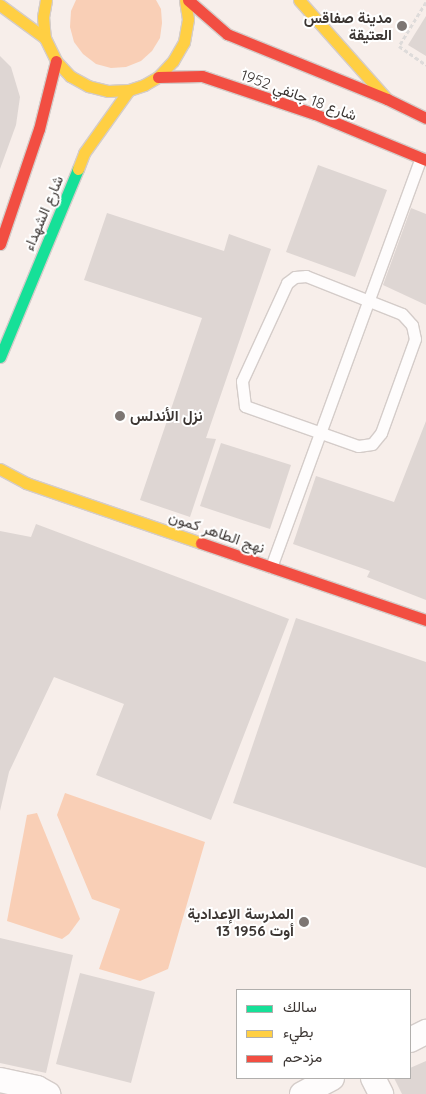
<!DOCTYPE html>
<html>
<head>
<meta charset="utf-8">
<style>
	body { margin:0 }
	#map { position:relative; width:426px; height:1094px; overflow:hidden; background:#f7eeea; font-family:Quicksand,Vazirmatn,sans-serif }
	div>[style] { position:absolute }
	.green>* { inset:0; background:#f9cfb6 }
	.building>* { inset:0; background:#ded6d3 }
	.path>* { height:3px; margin-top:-1.5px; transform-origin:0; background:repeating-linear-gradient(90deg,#dedbda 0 4px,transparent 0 6.5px) }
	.roads { filter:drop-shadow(1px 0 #d4ccc9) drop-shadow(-1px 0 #d4ccc9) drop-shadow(0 1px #d4ccc9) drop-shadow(0 -1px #d4ccc9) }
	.lane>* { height:11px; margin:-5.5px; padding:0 5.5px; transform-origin:5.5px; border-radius:5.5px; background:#fefcfc }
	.street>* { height:24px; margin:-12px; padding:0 12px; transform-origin:12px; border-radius:12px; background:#fefcfc }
	.fast>* { height:11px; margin:-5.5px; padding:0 5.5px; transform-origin:5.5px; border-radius:5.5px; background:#16e098 }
	.slow>* { height:11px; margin:-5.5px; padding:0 5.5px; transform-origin:5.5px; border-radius:5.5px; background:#ffcf43 }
	.jam>* { height:11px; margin:-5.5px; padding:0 5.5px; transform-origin:5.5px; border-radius:5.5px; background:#f24e42 }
	.dots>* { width:14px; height:14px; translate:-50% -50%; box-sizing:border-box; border:2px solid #fff; border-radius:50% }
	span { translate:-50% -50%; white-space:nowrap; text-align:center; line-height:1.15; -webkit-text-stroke:4px #fff; paint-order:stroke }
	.poi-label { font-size:15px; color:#3c3633; font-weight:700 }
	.right { translate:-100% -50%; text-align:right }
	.left { translate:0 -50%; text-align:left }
	.street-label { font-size:15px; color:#3c3633 }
	.legend { position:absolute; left:236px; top:989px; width:175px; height:90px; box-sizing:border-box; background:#fff; border:1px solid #b1afad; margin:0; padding:6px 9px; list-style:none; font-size:15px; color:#3c3633 }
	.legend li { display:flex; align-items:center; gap:10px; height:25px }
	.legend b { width:25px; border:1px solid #b1afad }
</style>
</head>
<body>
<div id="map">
	<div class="green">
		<i style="clip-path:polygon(76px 0,156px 0,161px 9px,162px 23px,160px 38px,152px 51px,141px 61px,126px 67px,111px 68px,96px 64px,83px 54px,74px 42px,70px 27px,71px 11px)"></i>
		<i style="clip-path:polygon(65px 793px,205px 842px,168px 969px,140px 981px,99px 969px,120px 909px,92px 899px,57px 815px)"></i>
		<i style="clip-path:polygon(37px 813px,80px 919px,69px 934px,62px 939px,7px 921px,27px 815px)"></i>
	</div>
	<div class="building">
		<i style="clip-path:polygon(426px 16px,426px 56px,408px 45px)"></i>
		<i style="clip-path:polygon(0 56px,11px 67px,20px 97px,16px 125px,0 169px)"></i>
		<i style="clip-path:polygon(318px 165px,387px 190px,355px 277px,286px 252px)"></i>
		<i style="clip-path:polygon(411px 208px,426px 214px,426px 305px,383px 285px)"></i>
		<i style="clip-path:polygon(107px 213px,224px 251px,229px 234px,271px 249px,206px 438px,216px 439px,190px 517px,140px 500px,202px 318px,84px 280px)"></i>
		<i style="clip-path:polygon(426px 421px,426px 600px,367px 577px,370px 571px,293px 544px,316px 476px,394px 502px)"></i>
		<i style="clip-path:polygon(221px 443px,291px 465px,270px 529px,200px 506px)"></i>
		<i style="clip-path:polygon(36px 524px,289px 619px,211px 820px,96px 775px,124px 704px,54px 677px,9px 772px,0 811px,0 531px,31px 537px)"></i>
		<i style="clip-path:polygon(296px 618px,426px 662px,426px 868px,233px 803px)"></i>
		<i style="clip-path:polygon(0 938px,73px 955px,46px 1073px,0 1063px)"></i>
		<i style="clip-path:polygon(80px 973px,155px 992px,131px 1083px,56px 1064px)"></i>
		<i style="clip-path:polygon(426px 1061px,426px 1094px,402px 1094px,394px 1078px,410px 1078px,410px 1068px)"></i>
	</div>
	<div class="path">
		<i style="left:426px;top:2px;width:52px;rotate:121.5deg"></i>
		<i style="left:399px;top:46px;width:33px;rotate:35deg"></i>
	</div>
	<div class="roads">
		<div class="lane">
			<i style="left:306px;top:276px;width:103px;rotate:21.6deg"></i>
			<i style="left:402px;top:314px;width:15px;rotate:48deg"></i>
			<i style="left:412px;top:325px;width:14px;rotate:78deg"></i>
			<i style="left:415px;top:339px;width:100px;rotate:109.9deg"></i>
			<i style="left:381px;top:433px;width:14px;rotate:129deg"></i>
			<i style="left:372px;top:444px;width:14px;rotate:172deg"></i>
			<i style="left:358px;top:446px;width:120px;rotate:-160.5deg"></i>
			<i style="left:245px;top:406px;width:25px;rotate:-97deg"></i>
			<i style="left:242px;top:381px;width:108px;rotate:-65.3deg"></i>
			<i style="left:287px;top:283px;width:10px;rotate:-37deg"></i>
			<i style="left:295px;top:277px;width:11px;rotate:-5deg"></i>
			<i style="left:271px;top:567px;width:436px;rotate:-69.9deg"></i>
		</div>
		<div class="street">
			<i style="left:410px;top:1040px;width:18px;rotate:-27deg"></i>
			<i style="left:373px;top:1078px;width:18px;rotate:63deg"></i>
			<i style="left:0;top:1080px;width:38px;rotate:12deg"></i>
			<i style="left:37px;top:1088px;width:13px;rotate:29deg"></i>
			<i style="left:302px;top:1094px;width:34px;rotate:-28deg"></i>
		</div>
		<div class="fast">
			<i style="left:0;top:357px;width:204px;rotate:-67.5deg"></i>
		</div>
		<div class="slow">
			<i style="left:46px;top:0;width:17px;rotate:100deg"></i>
			<i style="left:43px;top:17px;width:21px;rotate:85deg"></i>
			<i style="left:45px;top:38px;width:25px;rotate:64deg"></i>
			<i style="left:56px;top:61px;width:21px;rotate:47deg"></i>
			<i style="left:70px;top:76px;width:21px;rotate:29deg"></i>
			<i style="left:88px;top:86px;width:21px;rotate:14deg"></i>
			<i style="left:108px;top:91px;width:21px;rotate:-3deg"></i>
			<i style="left:129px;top:90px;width:16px;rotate:-18deg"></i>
			<i style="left:144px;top:85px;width:16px;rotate:-30deg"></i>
			<i style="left:158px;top:77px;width:22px;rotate:-47deg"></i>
			<i style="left:173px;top:61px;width:22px;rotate:-60deg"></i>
			<i style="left:184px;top:42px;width:23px;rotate:-80deg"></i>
			<i style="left:188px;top:19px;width:19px;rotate:-99deg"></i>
			<i style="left:299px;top:0;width:132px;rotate:48.4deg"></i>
			<i style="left:0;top:5px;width:56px;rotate:36.3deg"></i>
			<i style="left:78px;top:169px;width:17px;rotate:-69deg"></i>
			<i style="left:84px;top:153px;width:77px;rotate:-54.5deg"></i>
			<i style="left:0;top:469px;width:30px;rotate:28deg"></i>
			<i style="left:26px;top:483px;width:185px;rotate:18.9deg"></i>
		</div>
		<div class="jam">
			<i style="left:188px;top:0;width:52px;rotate:41.1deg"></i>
			<i style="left:227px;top:34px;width:173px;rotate:22.1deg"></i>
			<i style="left:387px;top:99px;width:43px;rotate:26deg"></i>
			<i style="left:158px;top:77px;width:44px;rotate:-1.3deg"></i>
			<i style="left:202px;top:76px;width:119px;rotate:18.6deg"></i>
			<i style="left:315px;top:114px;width:120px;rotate:22.5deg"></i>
			<i style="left:0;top:244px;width:121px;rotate:-71.3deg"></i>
			<i style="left:39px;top:129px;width:70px;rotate:-76deg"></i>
			<i style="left:201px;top:543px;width:238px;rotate:18.9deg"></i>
		</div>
	</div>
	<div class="dots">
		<i style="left:402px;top:26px;background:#7d7673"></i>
		<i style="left:120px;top:416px;background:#7d7673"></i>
		<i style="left:304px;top:922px;background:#7d7673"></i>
	</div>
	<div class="poi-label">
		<span class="right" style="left:392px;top:26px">مدينة صفاقس<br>العتيقة</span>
		<span class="left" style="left:130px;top:416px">نزل الأندلس</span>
		<span class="right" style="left:294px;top:922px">المدرسة الإعدادية<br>13 أوت 1956</span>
	</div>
	<div class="street-label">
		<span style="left:299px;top:95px;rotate:20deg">شارع 18 جانفي 1952</span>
		<span style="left:43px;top:213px;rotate:-67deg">شارع الشهداء</span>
		<span style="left:217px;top:532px;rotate:19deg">نهج الطاهر كمون</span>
	</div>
	<ul class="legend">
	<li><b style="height:6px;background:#16e098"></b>سالك</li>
	<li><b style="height:6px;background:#ffcf43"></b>بطيء</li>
	<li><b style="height:6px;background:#f24e42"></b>مزدحم</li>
	</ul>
</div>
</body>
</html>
